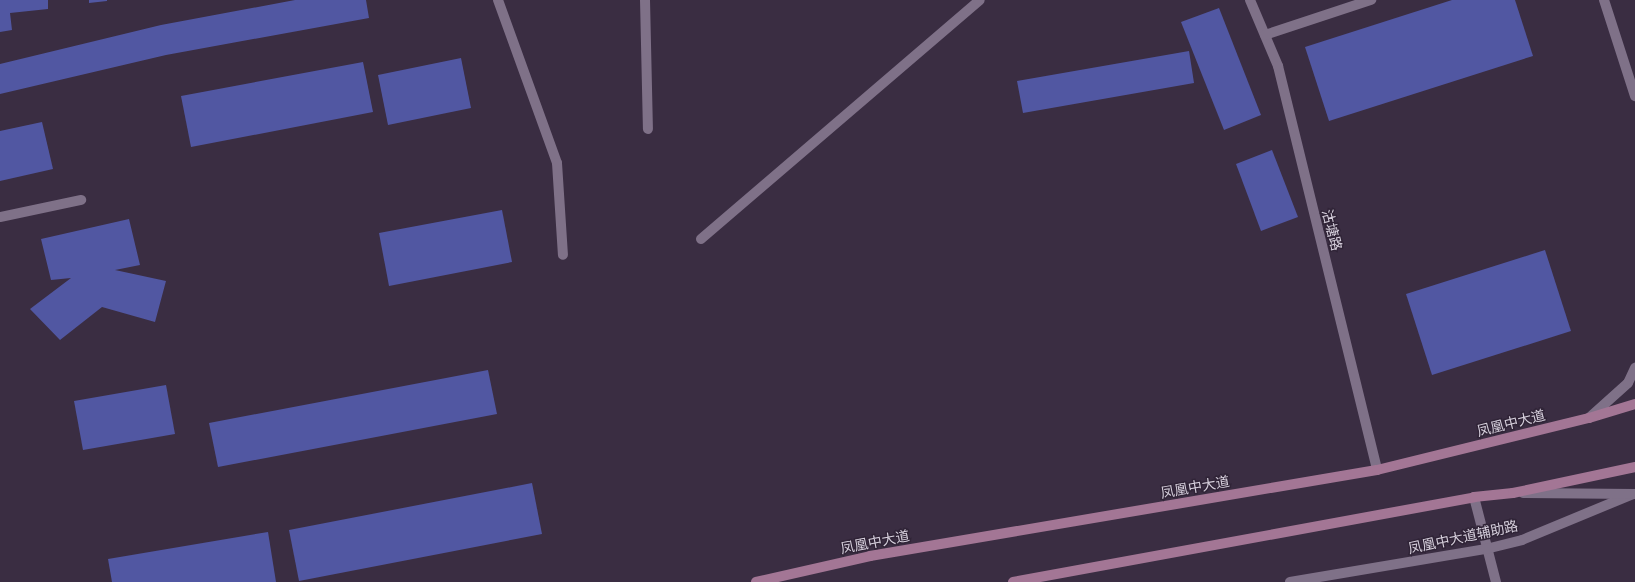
<!DOCTYPE html>
<html>
<head>
<meta charset="utf-8">
<style>
	body { margin:0 }
	#map { position:relative; width:1635px; height:582px; overflow:hidden; background:#3a2d42; font-family:Arial,"Noto Sans SC",sans-serif }
	div>[style] { position:absolute }
	.building>* { inset:0; background:#5157a2 }
	.service>* { height:10px; margin:-5px; padding:0 5px; transform-origin:5px; border-radius:5px; background:#7f7188 }
	.minor>* { height:10px; margin:-5px; padding:0 5px; transform-origin:5px; border-radius:5px; background:#7f7188 }
	.secondary>* { height:10px; margin:-5px; padding:0 5px; transform-origin:5px; border-radius:5px; background:#7f7188 }
	.primary>* { height:10px; margin:-5px; padding:0 5px; transform-origin:5px; border-radius:5px; background:#a37695 }
	span { translate:-50% -50%; white-space:nowrap; text-align:center; line-height:1.15; -webkit-text-stroke:3px #302437; paint-order:stroke }
	.street-label { font-size:14px; color:#d7d0dd }
</style>
</head>
<body>
<div id="map">
	<div class="building">
		<i style="clip-path:polygon(0 0,48px 0,48px 9px,10px 13px,12px 30px,0 32px)"></i>
		<i style="clip-path:polygon(89px 0,107px 0,107px 1px,89px 3px)"></i>
		<i style="clip-path:polygon(295px 0,366px 0,369px 18px,166px 55px,0 94px,0 64px,161px 25px)"></i>
		<i style="clip-path:polygon(1452px 0,1515px 0,1533px 56px,1329px 121px,1305px 47px)"></i>
		<i style="clip-path:polygon(1219px 8px,1261px 115px,1224px 130px,1181px 22px)"></i>
		<i style="clip-path:polygon(1189px 51px,1194px 83px,1023px 113px,1017px 81px)"></i>
		<i style="clip-path:polygon(461px 58px,471px 108px,388px 125px,378px 75px)"></i>
		<i style="clip-path:polygon(363px 62px,373px 112px,191px 147px,181px 96px)"></i>
		<i style="clip-path:polygon(42px 122px,53px 169px,0 181px,0 131px)"></i>
		<i style="clip-path:polygon(1272px 150px,1298px 217px,1261px 231px,1236px 164px)"></i>
		<i style="clip-path:polygon(502px 210px,512px 262px,389px 286px,379px 233px)"></i>
		<i style="clip-path:polygon(129px 219px,140px 265px,115px 270px,166px 281px,155px 322px,102px 307px,60px 340px,30px 309px,71px 278px,51px 280px,41px 239px)"></i>
		<i style="clip-path:polygon(1545px 250px,1571px 331px,1432px 375px,1406px 294px)"></i>
		<i style="clip-path:polygon(488px 370px,497px 414px,218px 467px,209px 423px)"></i>
		<i style="clip-path:polygon(166px 385px,175px 434px,83px 450px,74px 401px)"></i>
		<i style="clip-path:polygon(532px 483px,542px 534px,299px 581px,289px 530px)"></i>
		<i style="clip-path:polygon(268px 532px,276px 582px,112px 582px,108px 559px)"></i>
	</div>
	<div class="service">
		<i style="left:498px;top:0;width:173px;rotate:70.1deg"></i>
		<i style="left:557px;top:163px;width:92px;rotate:86.3deg"></i>
		<i style="left:645px;top:0;width:129px;rotate:88.7deg"></i>
		<i style="left:1250px;top:0;width:72px;rotate:67deg"></i>
		<i style="left:1278px;top:66px;width:416px;rotate:76.2deg"></i>
		<i style="left:701px;top:239px;width:367px;rotate:-40.6deg"></i>
		<i style="left:1474px;top:497px;width:88px;rotate:75.5deg"></i>
		<i style="left:1290px;top:582px;width:199px;rotate:-9.6deg"></i>
		<i style="left:1486px;top:549px;width:37px;rotate:-14deg"></i>
		<i style="left:1522px;top:540px;width:120px;rotate:-22.5deg"></i>
	</div>
	<div class="minor">
		<i style="left:1265px;top:35px;width:112px;rotate:-18.3deg"></i>
		<i style="left:0;top:217px;width:83px;rotate:-11.9deg"></i>
	</div>
	<div class="secondary">
		<i style="left:1604px;top:0;width:101px;rotate:72.1deg"></i>
		<i style="left:1589px;top:418px;width:52px;rotate:-41.9deg"></i>
		<i style="left:1628px;top:383px;width:17px;rotate:-65deg"></i>
		<i style="left:1523px;top:493px;width:112px;rotate:0.5deg"></i>
	</div>
	<div class="primary">
		<i style="left:756px;top:582px;width:117px;rotate:-12.8deg"></i>
		<i style="left:870px;top:556px;width:514px;rotate:-9.63deg"></i>
		<i style="left:1377px;top:470px;width:218px;rotate:-13.8deg"></i>
		<i style="left:1589px;top:418px;width:48px;rotate:-16.9deg"></i>
		<i style="left:1013px;top:582px;width:469px;rotate:-10.4deg"></i>
		<i style="left:1474px;top:497px;width:39px;rotate:-6deg"></i>
		<i style="left:1513px;top:493px;width:125px;rotate:-12deg"></i>
	</div>
	<div class="street-label">
		<span style="left:1332px;top:230px;rotate:76deg">沽塘路</span>
		<span style="left:1511px;top:423px;rotate:-14deg">凤凰中大道</span>
		<span style="left:1195px;top:487px;rotate:-10deg">凤凰中大道</span>
		<span style="left:1463px;top:537px;rotate:-12deg">凤凰中大道辅助路</span>
		<span style="left:875px;top:542px;rotate:-11deg">凤凰中大道</span>
	</div>
</div>
</body>
</html>
